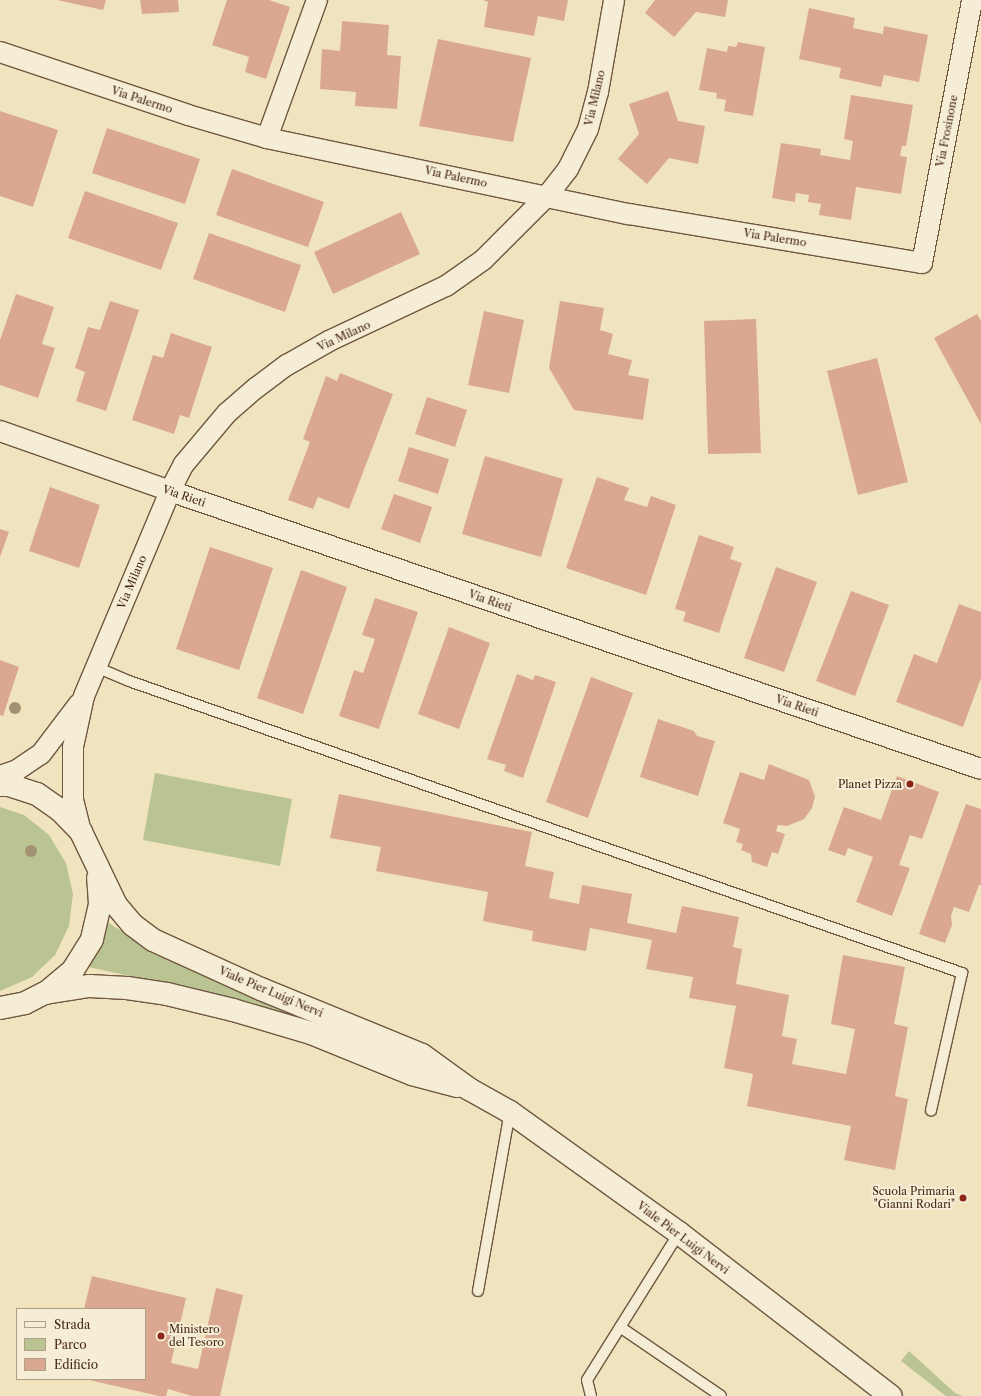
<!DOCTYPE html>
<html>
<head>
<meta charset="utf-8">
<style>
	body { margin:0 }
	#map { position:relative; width:981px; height:1396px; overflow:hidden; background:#f0e4bf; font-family:"Libre Caslon Text",serif }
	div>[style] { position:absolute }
	.green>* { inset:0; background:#b9c492 }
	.building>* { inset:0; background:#daa891 }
	.roads { filter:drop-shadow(1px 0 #705740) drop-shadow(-1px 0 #705740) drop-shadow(0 1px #705740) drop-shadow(0 -1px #705740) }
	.lane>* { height:10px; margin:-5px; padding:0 5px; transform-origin:5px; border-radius:5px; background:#f5edd5 }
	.street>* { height:20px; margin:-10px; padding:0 10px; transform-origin:10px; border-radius:10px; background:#f5edd5 }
	.secondary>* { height:22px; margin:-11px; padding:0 11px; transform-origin:11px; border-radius:11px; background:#f5edd5 }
	.trees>* { width:12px; height:12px; margin:-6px; border-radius:50%; background:#a29273 }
	.dots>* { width:11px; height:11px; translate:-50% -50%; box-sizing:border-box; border:2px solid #f5edd5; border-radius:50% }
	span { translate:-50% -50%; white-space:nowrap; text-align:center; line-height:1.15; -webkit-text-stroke:4px #f5edd5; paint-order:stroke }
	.street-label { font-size:11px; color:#462815 }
	.poi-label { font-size:11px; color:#462815 }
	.right { translate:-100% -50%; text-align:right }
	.left { translate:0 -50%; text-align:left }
	.legend { position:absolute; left:16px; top:1308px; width:130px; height:72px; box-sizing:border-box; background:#f5edd5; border:1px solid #af9e88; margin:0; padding:5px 7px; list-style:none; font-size:12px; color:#462815 }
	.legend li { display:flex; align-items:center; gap:8px; height:20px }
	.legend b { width:20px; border:1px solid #af9e88 }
</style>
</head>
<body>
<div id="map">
	<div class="green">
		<i style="clip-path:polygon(155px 773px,292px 799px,280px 866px,143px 840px)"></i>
		<i style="clip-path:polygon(0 807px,24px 815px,49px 835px,66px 863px,73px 894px,69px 926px,55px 955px,32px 977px,0 991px)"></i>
		<i style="clip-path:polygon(103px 919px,127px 935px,415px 1059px,434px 1075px,254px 1003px,84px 966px)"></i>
		<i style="clip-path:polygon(909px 1351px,955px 1393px,963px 1396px,946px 1396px,901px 1361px)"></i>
	</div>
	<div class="building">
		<i style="clip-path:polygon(57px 0,106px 0,103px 10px)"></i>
		<i style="clip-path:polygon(140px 0,178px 0,179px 12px,142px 14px)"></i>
		<i style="clip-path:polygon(227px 0,269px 0,290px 7px,266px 79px,245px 72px,249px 57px,212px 45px)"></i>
		<i style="clip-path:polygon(483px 0,568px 0,564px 21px,538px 16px,534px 36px,484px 27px,488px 2px)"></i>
		<i style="clip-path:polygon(655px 0,728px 0,725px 17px,696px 12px,674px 37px,645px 13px)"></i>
		<i style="clip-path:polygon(809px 8px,855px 18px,853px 28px,883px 34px,884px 26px,928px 35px,919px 82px,884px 75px,881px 87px,839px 78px,841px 68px,799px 59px)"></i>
		<i style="clip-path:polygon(342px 21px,389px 25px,387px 55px,401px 56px,397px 109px,355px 106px,356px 92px,320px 89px,322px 49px,340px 51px)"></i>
		<i style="clip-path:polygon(438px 39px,531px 58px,513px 142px,419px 126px)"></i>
		<i style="clip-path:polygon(738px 42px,765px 47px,753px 116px,724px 111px,726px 100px,716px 98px,717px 93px,699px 90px,707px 48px,727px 52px,728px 46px,736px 47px)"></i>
		<i style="clip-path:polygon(668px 91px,678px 121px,705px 126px,698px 164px,669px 158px,647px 184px,618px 159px,639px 134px,629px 104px)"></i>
		<i style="clip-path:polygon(851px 95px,913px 105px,906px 146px,902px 146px,900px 156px,907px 157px,901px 194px,856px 187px,851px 220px,819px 215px,821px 204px,808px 202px,809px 195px,796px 193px,795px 202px,772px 198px,781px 143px,821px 149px,820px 155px,850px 160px,853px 141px,844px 139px)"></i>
		<i style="clip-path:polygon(0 111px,58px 130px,33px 207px,0 196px)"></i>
		<i style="clip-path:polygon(107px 128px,200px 159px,185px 204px,92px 173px)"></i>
		<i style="clip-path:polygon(232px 169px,324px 202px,308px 247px,216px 215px)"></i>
		<i style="clip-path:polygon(85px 191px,178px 223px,161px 270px,68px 238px)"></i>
		<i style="clip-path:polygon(401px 212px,420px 254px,333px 294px,314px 252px)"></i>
		<i style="clip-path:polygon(209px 233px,301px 265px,285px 312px,193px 279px)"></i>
		<i style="clip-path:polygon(16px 294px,54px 307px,42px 344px,55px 348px,38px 398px,0 385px,0 340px)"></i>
		<i style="clip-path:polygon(110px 301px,139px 310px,106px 411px,76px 401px,85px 372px,75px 368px,88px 327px,100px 330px)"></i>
		<i style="clip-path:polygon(560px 301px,604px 308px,600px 330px,613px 334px,608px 354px,632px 360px,628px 375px,649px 379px,643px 420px,574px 410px,549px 368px)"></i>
		<i style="clip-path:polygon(484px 311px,524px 320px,509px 393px,468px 385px)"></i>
		<i style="clip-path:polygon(977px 314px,981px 321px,981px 424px,934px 338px)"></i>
		<i style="clip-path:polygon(756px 319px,761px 453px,708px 454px,704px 321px)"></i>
		<i style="clip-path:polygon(171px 333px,212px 347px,189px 418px,180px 415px,174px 434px,132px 420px,153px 355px,163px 358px)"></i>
		<i style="clip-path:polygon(877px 358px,908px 482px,858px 495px,827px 371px)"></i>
		<i style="clip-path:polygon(340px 373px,393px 394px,349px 509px,318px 497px,313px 509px,288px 500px,310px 442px,303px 439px,326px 376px,337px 381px)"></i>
		<i style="clip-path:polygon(427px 397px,467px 410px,455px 447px,415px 434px)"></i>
		<i style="clip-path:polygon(409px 447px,449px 459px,438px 494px,398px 481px)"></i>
		<i style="clip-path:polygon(485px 456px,563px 479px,541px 557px,462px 534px)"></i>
		<i style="clip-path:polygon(597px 477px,629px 488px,624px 500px,647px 507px,651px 496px,676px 505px,646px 595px,566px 568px)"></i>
		<i style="clip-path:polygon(50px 487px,100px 505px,79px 568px,29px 551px)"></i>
		<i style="clip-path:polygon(394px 494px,432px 507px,420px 543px,381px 529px)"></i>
		<i style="clip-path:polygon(0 529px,9px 532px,0 557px)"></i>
		<i style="clip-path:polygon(699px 535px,734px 547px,730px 559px,742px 563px,719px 633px,683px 621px,686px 612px,675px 609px)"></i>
		<i style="clip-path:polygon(210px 547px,273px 568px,239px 670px,176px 649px)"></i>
		<i style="clip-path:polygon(776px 567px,817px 582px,784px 672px,744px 658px)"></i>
		<i style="clip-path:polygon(301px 570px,347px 587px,303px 714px,257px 698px)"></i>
		<i style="clip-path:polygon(851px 591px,889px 605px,855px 696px,816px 681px)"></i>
		<i style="clip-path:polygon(375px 598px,418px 612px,379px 729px,339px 716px,354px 670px,363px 673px,375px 639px,362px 635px)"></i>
		<i style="clip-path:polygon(959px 604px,981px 612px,981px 678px,963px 727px,896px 702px,914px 654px,937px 663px)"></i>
		<i style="clip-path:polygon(449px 627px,490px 643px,459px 729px,418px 714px)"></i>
		<i style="clip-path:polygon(0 660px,19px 667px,3px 716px,0 715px)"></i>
		<i style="clip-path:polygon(517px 674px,533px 680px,535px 675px,556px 682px,523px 778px,504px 771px,506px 765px,487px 759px)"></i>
		<i style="clip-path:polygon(591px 677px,633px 693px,588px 818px,546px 802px)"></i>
		<i style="clip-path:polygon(658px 719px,694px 731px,697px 736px,715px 741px,698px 796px,640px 777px)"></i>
		<i style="clip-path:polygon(769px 764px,809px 780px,815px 797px,812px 808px,804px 819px,787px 826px,778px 825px,776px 831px,785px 834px,778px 854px,772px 852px,767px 867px,752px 862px,751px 854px,741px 850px,743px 844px,736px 842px,740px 829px,723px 823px,740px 772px,764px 780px)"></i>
		<i style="clip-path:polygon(897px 776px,939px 792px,922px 839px,910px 835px,899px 865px,910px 868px,892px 916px,856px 902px,873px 857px,848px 848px,845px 856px,828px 850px,844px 807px,881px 820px)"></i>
		<i style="clip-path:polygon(339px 794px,532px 832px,525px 866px,554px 872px,549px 898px,579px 904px,582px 885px,632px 894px,627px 923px,676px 933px,682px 906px,739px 917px,733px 947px,742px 949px,736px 984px,789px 995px,782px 1036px,797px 1039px,792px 1064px,846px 1074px,855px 1029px,831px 1024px,843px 955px,905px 967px,894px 1024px,908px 1027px,895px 1096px,908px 1099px,895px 1170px,844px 1160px,851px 1126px,747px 1106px,753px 1074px,724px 1068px,736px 1006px,689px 998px,693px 977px,646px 969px,652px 940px,590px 928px,586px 951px,532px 941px,533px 931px,483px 921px,488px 892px,376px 871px,381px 847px,330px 838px)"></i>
		<i style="clip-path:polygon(966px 804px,981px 809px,981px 885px,979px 885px,969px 912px,954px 907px,951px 916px,952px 925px,945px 943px,919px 934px)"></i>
		<i style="clip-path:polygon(92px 1276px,186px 1298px,171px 1363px,198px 1369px,216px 1288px,243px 1295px,220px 1396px,192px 1396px,168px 1389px,166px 1396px,159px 1396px,89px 1380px,145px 1379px,145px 1309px,84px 1309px)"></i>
	</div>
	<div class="roads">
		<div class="lane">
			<i style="left:96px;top:667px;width:36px;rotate:23deg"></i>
			<i style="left:129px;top:681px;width:883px;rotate:19.32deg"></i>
			<i style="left:962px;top:973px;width:141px;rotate:102.7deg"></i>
			<i style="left:478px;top:1291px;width:182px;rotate:-79.9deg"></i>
			<i style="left:620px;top:1327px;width:122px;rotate:34.3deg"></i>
			<i style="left:591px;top:1396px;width:16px;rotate:-104deg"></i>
			<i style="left:587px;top:1380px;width:173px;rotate:-58deg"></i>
		</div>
		<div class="street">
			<i style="left:0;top:52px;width:198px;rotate:18.5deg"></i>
			<i style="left:188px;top:115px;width:82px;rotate:16.2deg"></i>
			<i style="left:267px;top:138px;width:370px;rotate:11.9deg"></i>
			<i style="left:629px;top:214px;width:297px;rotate:9.5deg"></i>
			<i style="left:922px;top:263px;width:268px;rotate:-79.2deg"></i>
			<i style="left:267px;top:138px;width:147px;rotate:-70.1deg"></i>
			<i style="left:0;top:431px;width:180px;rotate:19.4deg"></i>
			<i style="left:170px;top:491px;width:857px;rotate:18.92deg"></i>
			<i style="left:0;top:776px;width:18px;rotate:-19deg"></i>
			<i style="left:17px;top:770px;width:29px;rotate:-34deg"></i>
			<i style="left:41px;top:754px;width:63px;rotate:-52.8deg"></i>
			<i style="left:81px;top:832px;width:34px;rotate:-104deg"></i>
			<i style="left:73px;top:799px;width:52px;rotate:-90deg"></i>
			<i style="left:73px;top:747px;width:52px;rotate:-77.8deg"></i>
			<i style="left:84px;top:696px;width:222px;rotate:-67.2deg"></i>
			<i style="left:170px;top:491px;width:30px;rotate:-63deg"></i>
			<i style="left:184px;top:464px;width:67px;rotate:-49.9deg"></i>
			<i style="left:227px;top:413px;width:38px;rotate:-41deg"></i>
			<i style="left:256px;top:388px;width:39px;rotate:-37deg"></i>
			<i style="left:287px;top:365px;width:48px;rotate:-29.7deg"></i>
			<i style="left:329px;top:341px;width:129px;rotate:-25.2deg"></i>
			<i style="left:446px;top:286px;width:45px;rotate:-35.1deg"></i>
			<i style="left:483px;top:260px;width:91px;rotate:-45deg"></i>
			<i style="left:547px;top:196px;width:34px;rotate:-52deg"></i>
			<i style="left:568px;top:169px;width:45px;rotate:-63.4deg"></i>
			<i style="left:588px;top:129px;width:38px;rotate:-75deg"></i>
			<i style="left:598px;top:92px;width:93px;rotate:-80.1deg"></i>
		</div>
		<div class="secondary">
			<i style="left:0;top:785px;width:9px"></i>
			<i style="left:9px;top:785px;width:29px;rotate:18deg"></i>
			<i style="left:37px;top:794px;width:29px;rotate:35deg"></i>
			<i style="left:61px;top:811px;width:29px;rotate:46deg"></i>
			<i style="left:81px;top:832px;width:81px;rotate:64.4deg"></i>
			<i style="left:116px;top:905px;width:26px;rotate:50deg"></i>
			<i style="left:133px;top:925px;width:25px;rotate:37deg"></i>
			<i style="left:153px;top:940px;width:119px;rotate:24.4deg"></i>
			<i style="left:261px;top:989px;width:174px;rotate:22.3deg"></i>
			<i style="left:422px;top:1055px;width:58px;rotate:35.9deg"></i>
			<i style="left:469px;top:1089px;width:47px;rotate:29.3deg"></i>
			<i style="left:510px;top:1112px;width:208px;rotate:35.6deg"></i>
			<i style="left:679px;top:1233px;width:267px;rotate:37.6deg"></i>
			<i style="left:46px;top:993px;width:35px;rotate:-40deg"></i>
			<i style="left:73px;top:970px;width:36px;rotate:-58deg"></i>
			<i style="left:92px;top:939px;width:36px;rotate:-77deg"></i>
			<i style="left:100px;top:904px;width:26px;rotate:-94deg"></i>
			<i style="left:0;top:1008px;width:25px;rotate:-11deg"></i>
			<i style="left:25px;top:1003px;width:22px;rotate:-27deg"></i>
			<i style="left:45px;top:993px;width:45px;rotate:-9deg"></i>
			<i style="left:89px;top:986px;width:38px;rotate:3deg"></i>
			<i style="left:127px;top:988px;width:40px;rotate:8.5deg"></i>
			<i style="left:167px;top:994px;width:68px;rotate:13.6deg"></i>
			<i style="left:233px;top:1010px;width:81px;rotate:16.4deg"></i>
			<i style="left:311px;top:1033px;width:109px;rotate:22.1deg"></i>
			<i style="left:412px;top:1074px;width:47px;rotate:14.9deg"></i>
		</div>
	</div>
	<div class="trees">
		<i style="left:15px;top:708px"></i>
		<i style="left:31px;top:851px"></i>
	</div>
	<div class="dots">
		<i style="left:910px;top:784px;background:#8f2418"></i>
		<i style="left:963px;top:1198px;background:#8f2418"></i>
		<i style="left:161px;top:1336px;background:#8f2418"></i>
	</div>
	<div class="street-label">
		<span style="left:595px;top:98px;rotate:-77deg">Via Milano</span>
		<span style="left:142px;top:100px;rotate:18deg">Via Palermo</span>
		<span style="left:947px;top:131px;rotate:-79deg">Via Frosinone</span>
		<span style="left:456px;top:177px;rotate:12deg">Via Palermo</span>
		<span style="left:775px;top:238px;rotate:9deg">Via Palermo</span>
		<span style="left:344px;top:336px;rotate:-25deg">Via Milano</span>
		<span style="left:184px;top:496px;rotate:19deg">Via Rieti</span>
		<span style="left:132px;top:582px;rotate:-67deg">Via Milano</span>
		<span style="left:490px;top:601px;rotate:19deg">Via Rieti</span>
		<span style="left:797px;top:706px;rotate:19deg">Via Rieti</span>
		<span style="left:271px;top:992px;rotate:23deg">Viale Pier Luigi Nervi</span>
		<span style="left:683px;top:1238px;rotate:37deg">Viale Pier Luigi Nervi</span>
	</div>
	<div class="poi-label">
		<span class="right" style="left:902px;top:784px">Planet Pizza</span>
		<span class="right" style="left:955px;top:1198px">Scuola Primaria<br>"Gianni Rodari"</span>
		<span class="left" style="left:169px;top:1336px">Ministero<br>del Tesoro</span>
	</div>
	<ul class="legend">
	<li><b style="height:5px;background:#f5edd5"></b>Strada</li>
	<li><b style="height:11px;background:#b9c492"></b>Parco</li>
	<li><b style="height:11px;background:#daa891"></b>Edificio</li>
	</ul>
</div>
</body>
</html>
